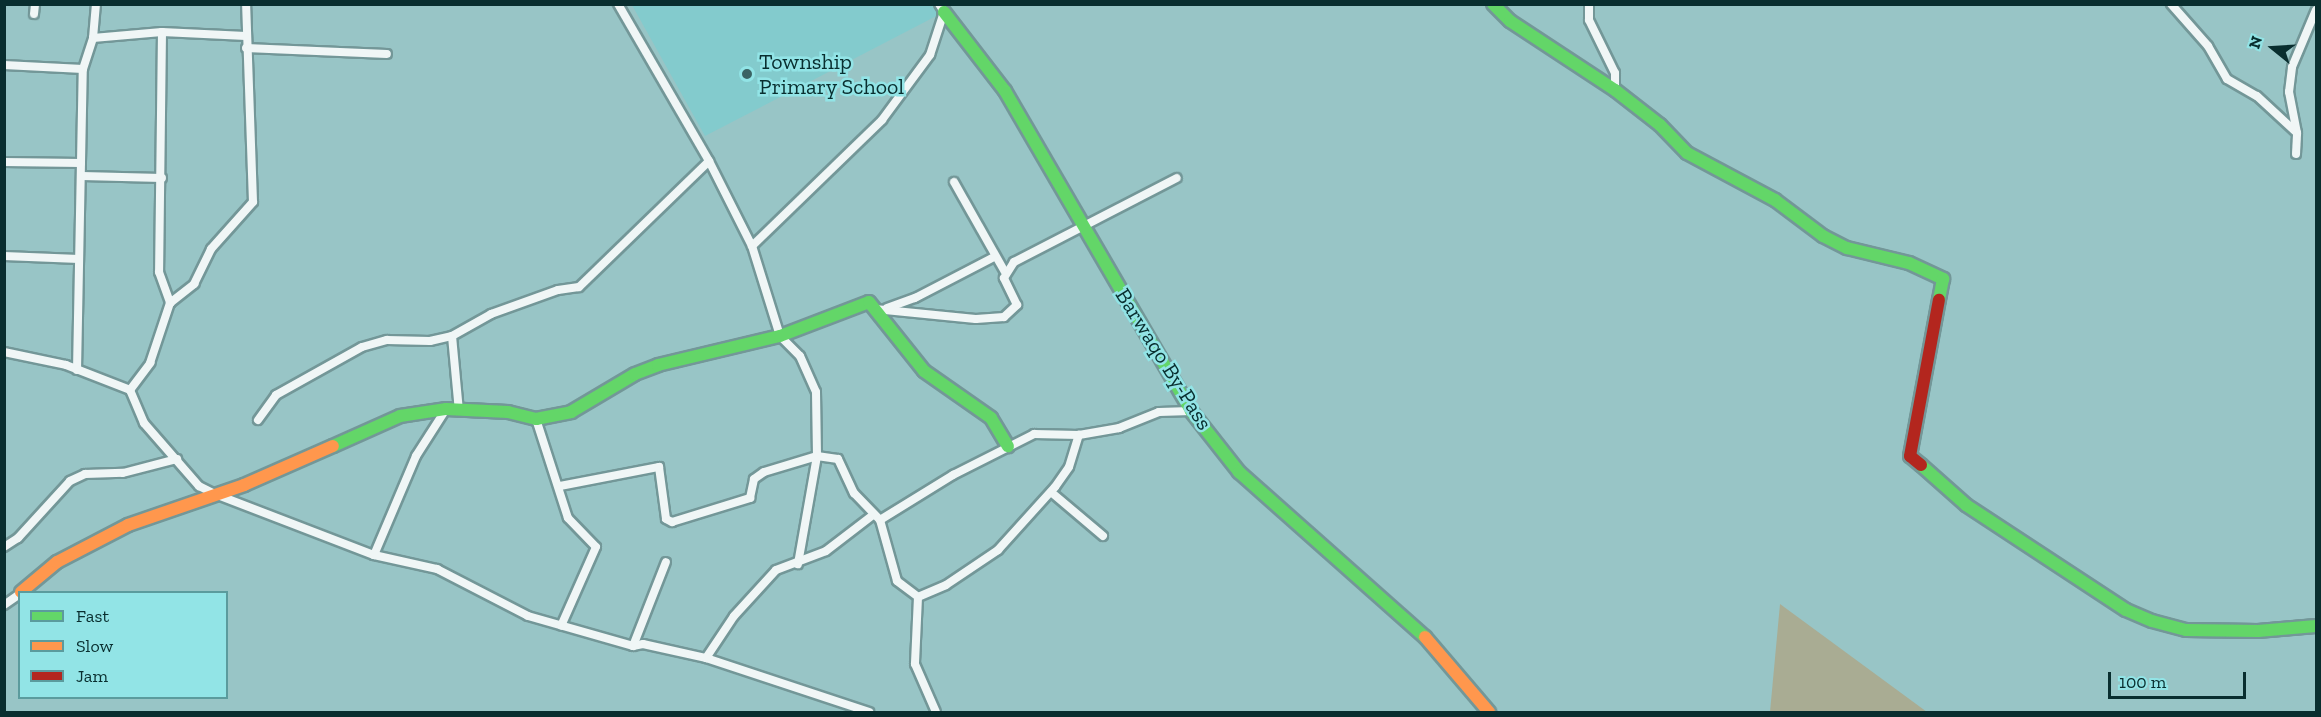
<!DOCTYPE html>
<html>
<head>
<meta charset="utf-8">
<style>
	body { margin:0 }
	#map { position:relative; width:2321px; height:717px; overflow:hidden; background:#98c5c6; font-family:"Zilla Slab",serif }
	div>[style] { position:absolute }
	.built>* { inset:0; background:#83cbcd }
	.green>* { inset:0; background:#a9ac93 }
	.roads { filter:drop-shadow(2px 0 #739798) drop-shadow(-2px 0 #739798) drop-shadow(0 2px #739798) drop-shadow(0 -2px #739798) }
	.street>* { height:8px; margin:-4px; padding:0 4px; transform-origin:4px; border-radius:4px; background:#f0f6f6 }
	.fast>* { height:12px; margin:-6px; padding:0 6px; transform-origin:6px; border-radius:6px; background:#63d668 }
	.slow>* { height:12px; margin:-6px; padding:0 6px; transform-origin:6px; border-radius:6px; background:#ff974d }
	.jam>* { height:12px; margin:-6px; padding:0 6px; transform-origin:6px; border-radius:6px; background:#b3261e }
	.dots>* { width:16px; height:16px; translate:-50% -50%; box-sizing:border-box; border:3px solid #92e4e6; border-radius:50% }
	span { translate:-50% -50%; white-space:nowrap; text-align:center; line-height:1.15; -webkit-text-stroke:5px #92e4e6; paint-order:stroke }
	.poi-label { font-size:22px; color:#092e2f }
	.left { translate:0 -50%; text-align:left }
	.street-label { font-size:22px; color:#092e2f }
	.frame { position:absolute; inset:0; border:6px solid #092e2f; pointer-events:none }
	.legend { position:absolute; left:18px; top:591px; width:210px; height:108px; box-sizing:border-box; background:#92e4e6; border:2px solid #5b9b9d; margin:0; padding:8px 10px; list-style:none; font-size:18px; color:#092e2f }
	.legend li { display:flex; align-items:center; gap:12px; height:30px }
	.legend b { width:30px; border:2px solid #5b9b9d }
	.north { position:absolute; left:2243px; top:18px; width:60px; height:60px; -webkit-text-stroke:4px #92e4e6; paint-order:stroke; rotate:288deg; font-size:16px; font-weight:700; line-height:24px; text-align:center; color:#092e2f }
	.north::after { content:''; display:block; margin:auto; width:21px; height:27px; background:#092e2f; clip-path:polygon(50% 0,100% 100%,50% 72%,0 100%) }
	.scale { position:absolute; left:2108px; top:672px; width:138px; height:27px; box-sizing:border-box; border:3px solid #092e2f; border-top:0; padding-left:8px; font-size:18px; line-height:21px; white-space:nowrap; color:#092e2f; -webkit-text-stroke:4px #92e4e6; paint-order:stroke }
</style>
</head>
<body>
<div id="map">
	<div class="built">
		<i style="clip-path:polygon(939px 4px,944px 12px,705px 136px,632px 5px)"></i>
	</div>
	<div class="green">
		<i style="clip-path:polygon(1780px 604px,1927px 712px,1770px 712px)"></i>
	</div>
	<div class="roads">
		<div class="street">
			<i style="left:618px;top:4px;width:181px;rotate:59.9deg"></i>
			<i style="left:709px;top:161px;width:95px;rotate:63.2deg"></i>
			<i style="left:752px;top:246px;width:94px;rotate:72.7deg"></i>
			<i style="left:780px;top:336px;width:28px;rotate:45deg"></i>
			<i style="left:800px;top:356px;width:39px;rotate:66deg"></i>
			<i style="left:816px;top:392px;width:64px;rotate:89.1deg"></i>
			<i style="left:817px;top:456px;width:110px;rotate:100deg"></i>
			<i style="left:1589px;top:4px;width:16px;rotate:90deg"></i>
			<i style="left:1589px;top:20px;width:59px;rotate:63.9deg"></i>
			<i style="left:1615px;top:73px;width:17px;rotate:90deg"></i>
			<i style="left:2171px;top:4px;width:56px;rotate:48.6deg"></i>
			<i style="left:2208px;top:46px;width:38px;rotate:60deg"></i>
			<i style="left:2227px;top:79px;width:34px;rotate:30deg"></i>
			<i style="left:2257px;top:96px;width:54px;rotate:42.8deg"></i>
			<i style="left:34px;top:14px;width:10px;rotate:-84deg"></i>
			<i style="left:162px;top:32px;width:240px;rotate:90.7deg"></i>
			<i style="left:159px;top:272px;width:33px;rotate:70deg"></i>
			<i style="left:93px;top:38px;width:69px;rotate:-5deg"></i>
			<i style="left:162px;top:32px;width:84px;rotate:2.7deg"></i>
			<i style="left:246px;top:48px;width:141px;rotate:2.4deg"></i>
			<i style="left:4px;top:65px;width:79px;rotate:2.9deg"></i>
			<i style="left:2296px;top:154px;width:21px;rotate:-87deg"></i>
			<i style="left:2297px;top:133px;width:42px;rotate:-101deg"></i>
			<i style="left:2289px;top:92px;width:25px;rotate:-83deg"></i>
			<i style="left:2292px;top:67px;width:62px;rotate:-67.2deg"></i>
			<i style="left:4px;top:162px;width:77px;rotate:0.7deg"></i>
			<i style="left:82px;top:176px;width:80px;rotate:1.4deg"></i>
			<i style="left:954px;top:182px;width:103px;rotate:60.5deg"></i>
			<i style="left:752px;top:246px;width:181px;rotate:-44.1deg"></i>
			<i style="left:882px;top:120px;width:81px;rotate:-53.6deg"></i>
			<i style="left:930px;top:55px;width:45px;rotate:-72deg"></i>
			<i style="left:944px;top:12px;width:9px;rotate:-122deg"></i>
			<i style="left:4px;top:256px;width:75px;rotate:2.3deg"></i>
			<i style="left:887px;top:308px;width:30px;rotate:-20deg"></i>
			<i style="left:915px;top:298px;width:89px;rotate:-27.4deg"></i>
			<i style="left:875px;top:309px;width:101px;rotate:5.7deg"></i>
			<i style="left:976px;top:319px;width:28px;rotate:-4deg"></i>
			<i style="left:1004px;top:317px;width:18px;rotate:-43deg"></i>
			<i style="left:1017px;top:305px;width:30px;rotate:-116deg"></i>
			<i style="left:1004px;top:278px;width:19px;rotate:-58deg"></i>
			<i style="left:1014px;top:262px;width:183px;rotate:-27.3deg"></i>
			<i style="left:452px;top:336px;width:75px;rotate:84.7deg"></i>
			<i style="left:4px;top:352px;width:63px;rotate:11.8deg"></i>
			<i style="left:66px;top:365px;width:69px;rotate:21.3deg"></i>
			<i style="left:130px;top:390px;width:36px;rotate:67deg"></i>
			<i style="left:144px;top:423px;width:84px;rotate:48.9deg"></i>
			<i style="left:199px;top:486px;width:18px;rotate:27deg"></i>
			<i style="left:215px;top:494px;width:170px;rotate:21deg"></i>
			<i style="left:374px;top:555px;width:65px;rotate:12.5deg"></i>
			<i style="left:437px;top:569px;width:102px;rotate:27.3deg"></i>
			<i style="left:528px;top:616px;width:109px;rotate:15.9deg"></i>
			<i style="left:633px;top:646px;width:10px;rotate:-11deg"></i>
			<i style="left:643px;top:644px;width:65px;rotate:12.5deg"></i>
			<i style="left:706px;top:658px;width:172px;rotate:18.3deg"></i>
			<i style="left:77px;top:370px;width:301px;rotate:-88.9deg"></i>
			<i style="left:83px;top:69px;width:33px;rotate:-72deg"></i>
			<i style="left:93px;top:38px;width:34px;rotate:-85deg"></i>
			<i style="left:130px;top:390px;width:34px;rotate:-53deg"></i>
			<i style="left:150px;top:363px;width:63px;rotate:-71.6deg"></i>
			<i style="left:170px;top:303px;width:31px;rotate:-38deg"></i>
			<i style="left:194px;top:284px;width:39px;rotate:-64deg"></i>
			<i style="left:211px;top:249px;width:63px;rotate:-48.2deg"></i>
			<i style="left:253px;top:202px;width:198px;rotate:-92deg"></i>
			<i style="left:536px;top:419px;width:104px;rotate:72.1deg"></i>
			<i style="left:568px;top:518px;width:40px;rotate:46deg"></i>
			<i style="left:596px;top:547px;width:86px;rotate:113.9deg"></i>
			<i style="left:258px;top:420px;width:31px;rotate:-54deg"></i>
			<i style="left:276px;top:395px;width:98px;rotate:-29.2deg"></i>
			<i style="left:362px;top:347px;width:26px;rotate:-16deg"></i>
			<i style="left:387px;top:340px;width:43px;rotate:1.3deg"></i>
			<i style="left:430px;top:341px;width:23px;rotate:-13deg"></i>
			<i style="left:452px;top:336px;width:45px;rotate:-29.4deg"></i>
			<i style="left:491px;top:314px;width:71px;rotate:-19.7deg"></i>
			<i style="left:558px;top:290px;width:21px;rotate:-8deg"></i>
			<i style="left:579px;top:287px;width:181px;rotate:-44.1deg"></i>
			<i style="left:560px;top:486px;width:101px;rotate:-10.9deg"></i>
			<i style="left:659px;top:467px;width:52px;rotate:82.3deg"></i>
			<i style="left:666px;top:519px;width:7px;rotate:27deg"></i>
			<i style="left:672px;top:522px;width:82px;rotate:-17.1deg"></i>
			<i style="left:750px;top:498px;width:19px;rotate:-78deg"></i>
			<i style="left:754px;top:479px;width:12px;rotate:-35deg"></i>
			<i style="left:764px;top:472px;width:55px;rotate:-16.8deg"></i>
			<i style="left:817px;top:456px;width:21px;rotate:8deg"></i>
			<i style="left:838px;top:459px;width:38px;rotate:65deg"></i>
			<i style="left:854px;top:493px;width:37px;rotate:46deg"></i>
			<i style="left:880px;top:520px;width:63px;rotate:74.4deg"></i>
			<i style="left:897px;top:581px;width:26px;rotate:37deg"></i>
			<i style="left:918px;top:597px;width:67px;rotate:92.6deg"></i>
			<i style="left:915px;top:664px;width:52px;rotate:66.4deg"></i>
			<i style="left:1051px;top:492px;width:68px;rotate:40.2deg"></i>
			<i style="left:880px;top:520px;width:86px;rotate:-31.7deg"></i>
			<i style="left:953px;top:475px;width:91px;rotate:-26.8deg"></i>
			<i style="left:1034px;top:434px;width:45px;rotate:1.3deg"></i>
			<i style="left:1079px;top:435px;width:41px;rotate:-9.9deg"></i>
			<i style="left:1119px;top:428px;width:43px;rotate:-21.8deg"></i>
			<i style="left:1159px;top:412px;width:32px;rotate:-2deg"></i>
			<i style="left:4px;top:547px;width:17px;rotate:-33deg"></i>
			<i style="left:18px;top:538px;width:77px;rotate:-47.6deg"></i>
			<i style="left:70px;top:481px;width:17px;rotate:-25deg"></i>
			<i style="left:85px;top:474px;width:38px;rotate:-2deg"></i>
			<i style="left:123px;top:473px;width:56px;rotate:-14.5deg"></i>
			<i style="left:374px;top:555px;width:108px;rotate:-67deg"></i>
			<i style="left:416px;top:456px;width:56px;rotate:-57.4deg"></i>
			<i style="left:918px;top:597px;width:30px;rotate:-23deg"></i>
			<i style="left:946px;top:585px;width:63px;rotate:-33.9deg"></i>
			<i style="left:998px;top:550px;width:85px;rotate:-47.9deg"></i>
			<i style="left:1055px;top:487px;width:24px;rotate:-55deg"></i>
			<i style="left:1069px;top:467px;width:34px;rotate:-73deg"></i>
			<i style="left:4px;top:605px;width:19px;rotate:-35deg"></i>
			<i style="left:633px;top:646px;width:90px;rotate:-68.6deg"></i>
			<i style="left:706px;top:658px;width:50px;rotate:-56.3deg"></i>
			<i style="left:734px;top:616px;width:62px;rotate:-47.6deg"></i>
			<i style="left:776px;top:570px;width:53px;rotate:-20.8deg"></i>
			<i style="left:826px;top:551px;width:59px;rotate:-37.5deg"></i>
		</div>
		<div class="fast">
			<i style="left:1493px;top:4px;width:24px;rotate:45deg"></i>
			<i style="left:1510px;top:21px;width:126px;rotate:33.3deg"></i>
			<i style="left:1615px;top:90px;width:57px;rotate:37.9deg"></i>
			<i style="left:1660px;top:125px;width:39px;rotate:46deg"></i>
			<i style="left:1687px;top:153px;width:100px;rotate:28.1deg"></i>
			<i style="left:1775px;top:200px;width:60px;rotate:36.9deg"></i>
			<i style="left:1823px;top:236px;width:27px;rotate:27deg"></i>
			<i style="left:1847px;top:248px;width:64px;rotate:13.6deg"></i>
			<i style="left:1909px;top:263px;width:38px;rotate:25deg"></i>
			<i style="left:1943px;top:279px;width:21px;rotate:101deg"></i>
			<i style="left:944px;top:12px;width:100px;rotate:52.3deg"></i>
			<i style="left:1005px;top:91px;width:370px;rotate:59.8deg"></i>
			<i style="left:1191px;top:411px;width:78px;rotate:51.8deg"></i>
			<i style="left:1239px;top:472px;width:249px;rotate:41.6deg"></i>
			<i style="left:333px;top:446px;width:73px;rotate:-24.1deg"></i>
			<i style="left:400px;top:416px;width:47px;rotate:-8.7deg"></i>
			<i style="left:446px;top:409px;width:62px;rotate:2.8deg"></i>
			<i style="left:508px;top:412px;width:29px;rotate:14deg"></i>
			<i style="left:536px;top:419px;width:36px;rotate:-11deg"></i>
			<i style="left:571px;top:412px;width:74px;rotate:-30.7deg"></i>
			<i style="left:635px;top:374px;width:25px;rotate:-21deg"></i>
			<i style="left:658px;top:365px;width:125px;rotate:-13.4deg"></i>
			<i style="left:780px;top:336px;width:95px;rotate:-20.9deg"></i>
			<i style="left:869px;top:302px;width:88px;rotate:51.4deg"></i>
			<i style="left:924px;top:371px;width:82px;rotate:35deg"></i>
			<i style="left:991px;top:418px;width:33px;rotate:59deg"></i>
			<i style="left:1921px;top:465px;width:60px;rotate:41.6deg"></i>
			<i style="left:1966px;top:505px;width:191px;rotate:33.3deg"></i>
			<i style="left:2126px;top:610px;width:28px;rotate:23deg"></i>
			<i style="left:2152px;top:621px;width:35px;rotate:15deg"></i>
			<i style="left:2186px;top:630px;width:72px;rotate:0.8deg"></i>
			<i style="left:2258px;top:631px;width:58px;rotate:-4.9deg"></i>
		</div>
		<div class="slow">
			<i style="left:21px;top:592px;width:47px;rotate:-39.8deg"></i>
			<i style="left:57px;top:562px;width:80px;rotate:-27.5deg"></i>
			<i style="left:128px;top:525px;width:123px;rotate:-19deg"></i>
			<i style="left:244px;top:485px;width:97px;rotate:-23.7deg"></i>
			<i style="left:1425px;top:637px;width:99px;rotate:49.5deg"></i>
		</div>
		<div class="jam">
			<i style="left:1921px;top:465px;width:14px;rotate:-141deg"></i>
			<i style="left:1910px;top:456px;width:159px;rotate:-79.5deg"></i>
		</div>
	</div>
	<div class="dots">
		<i style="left:747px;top:74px;background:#3b6364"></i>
	</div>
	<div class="poi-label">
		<span class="left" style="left:759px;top:74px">Township<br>Primary School</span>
	</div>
	<div class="street-label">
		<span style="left:1164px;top:359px;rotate:58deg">Barwaqo By-Pass</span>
	</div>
	<div class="frame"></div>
	<ul class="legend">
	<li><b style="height:8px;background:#63d668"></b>Fast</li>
	<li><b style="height:8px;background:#ff974d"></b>Slow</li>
	<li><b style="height:8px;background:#b3261e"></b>Jam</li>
	</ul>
	<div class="north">N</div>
	<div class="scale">100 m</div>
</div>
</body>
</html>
